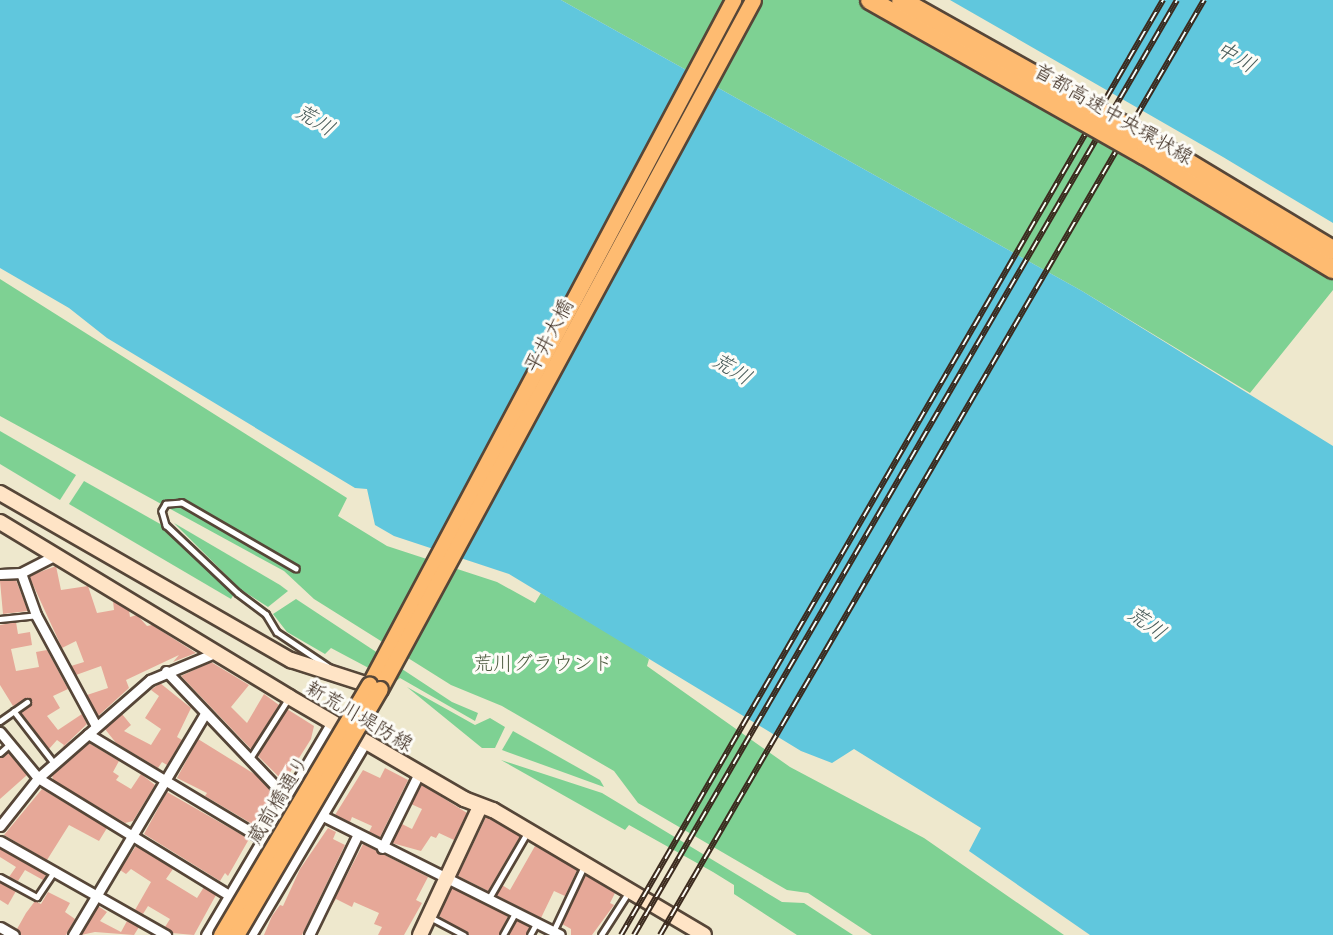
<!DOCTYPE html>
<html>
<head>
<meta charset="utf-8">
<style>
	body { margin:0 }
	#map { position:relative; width:1333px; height:935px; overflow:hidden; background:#eee8cd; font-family:"Playpen Sans","Klee One",sans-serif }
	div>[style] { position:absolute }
	.green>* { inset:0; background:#7ed193 }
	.water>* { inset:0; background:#60c7dd }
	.building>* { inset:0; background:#e6a898 }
	.roads { filter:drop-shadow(2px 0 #564638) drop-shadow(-2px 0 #564638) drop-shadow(0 2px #564638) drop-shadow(0 -2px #564638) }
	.lane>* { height:4.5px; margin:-2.25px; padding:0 2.25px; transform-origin:2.25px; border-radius:2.25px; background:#fff }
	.street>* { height:9px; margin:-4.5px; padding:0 4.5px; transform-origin:4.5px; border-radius:4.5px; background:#fff }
	.secondary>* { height:14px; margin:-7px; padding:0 7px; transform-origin:7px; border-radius:7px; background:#ffe4c6 }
	.primary>* { height:15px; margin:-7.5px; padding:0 7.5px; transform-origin:7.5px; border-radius:7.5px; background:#febb71 }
	.rail>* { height:6px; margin-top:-3px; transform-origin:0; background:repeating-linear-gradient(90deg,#fdfcf7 0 11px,#3b2a1e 0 22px); box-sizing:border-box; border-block:2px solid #3b2a1e }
	.bridges { filter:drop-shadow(2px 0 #564638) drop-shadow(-2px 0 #564638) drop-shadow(0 2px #564638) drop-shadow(0 -2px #564638) }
	.primary-bridge>* { height:15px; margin:-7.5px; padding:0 7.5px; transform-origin:7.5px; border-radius:7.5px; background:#febb71 }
	.highway-bridge>* { height:18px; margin:-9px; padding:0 9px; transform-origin:9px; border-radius:9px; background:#febb71 }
	span { translate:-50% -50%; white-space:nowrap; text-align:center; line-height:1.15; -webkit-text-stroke:6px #fdfcf7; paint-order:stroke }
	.street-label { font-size:20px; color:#3b2a1e }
	.park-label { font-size:20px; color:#4f5c41 }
	.water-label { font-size:21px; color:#465957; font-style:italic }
</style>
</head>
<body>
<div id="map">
	<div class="green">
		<i style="clip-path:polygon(561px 0,858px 0,1333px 269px,1333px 290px,1250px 393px,1082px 291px)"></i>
		<i style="clip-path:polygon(0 279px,347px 498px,338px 516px,387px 546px,497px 582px,535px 603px,541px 593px,638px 651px,649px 659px,647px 666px,790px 767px,924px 838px,1064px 935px,872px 935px,808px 893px,787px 890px,638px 803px,614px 771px,502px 706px,451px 685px,314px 599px,284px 571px,0 416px)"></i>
		<i style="clip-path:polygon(0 431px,76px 475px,60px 500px,0 464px)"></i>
		<i style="clip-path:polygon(84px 481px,162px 525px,234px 594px,231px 599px,69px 504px)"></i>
		<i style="clip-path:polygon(174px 523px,280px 585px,288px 591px,268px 607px,240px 589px)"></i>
		<i style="clip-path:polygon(296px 599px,452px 702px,478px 713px,475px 721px,400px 678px,395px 682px,331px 648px,325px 654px,287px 632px,273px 614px)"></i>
		<i style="clip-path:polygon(407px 687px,475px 725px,490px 718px,505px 727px,495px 748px,482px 748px)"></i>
		<i style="clip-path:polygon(513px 731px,600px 780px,604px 787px,502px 750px)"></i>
		<i style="clip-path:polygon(501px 760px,602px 793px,782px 902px,804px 903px,853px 935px,797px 935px,734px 894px,734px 885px,713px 872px,629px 825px,625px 830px)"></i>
	</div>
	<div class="water">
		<i style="clip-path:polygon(0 0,561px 0,1082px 291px,1333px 446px,1333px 935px,1090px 935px,969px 851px,981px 828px,854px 749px,832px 763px,801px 751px,509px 574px,394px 536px,375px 525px,367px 489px,355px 488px,107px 338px,69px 308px,0 268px)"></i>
		<i style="clip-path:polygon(950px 0,1333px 0,1333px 223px,1223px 157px)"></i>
	</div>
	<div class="building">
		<i style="clip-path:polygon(56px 566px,61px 590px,88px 586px,97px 613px,114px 610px,113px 601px,129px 610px,130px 617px,137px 615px,147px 626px,152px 625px,196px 653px,173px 662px,179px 655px,126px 680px,129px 688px,98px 716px,87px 695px,108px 688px,101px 666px,76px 675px,71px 666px,84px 662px,76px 641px,62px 648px,29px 576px)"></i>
		<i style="clip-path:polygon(16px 580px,28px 611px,3px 614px,0 581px)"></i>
		<i style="clip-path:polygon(16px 622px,18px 634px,30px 632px,32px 645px,11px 649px,16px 671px,39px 667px,36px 652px,47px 650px,68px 689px,53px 696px,60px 708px,47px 716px,58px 730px,82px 714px,87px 724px,61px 749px,64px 745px,57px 740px,49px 749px,21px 712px,31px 704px,30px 699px,13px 706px,0 685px,0 625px)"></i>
		<i style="clip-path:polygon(211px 662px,249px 685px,231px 707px,247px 723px,264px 694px,279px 705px,251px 749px,181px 676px)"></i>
		<i style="clip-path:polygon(160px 683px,191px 708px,177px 737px,182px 740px,167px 765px,162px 762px,158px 768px,116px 743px,105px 729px,122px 714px,131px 725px,124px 731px,151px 745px,161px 729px,145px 718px,159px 696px,151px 690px)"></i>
		<i style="clip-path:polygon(287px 709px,314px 726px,311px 739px,284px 782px,258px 756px)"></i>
		<i style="clip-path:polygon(198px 739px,256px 775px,274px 795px,259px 825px,254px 825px,205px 796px,207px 793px,177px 778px)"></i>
		<i style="clip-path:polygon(89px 743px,119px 761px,113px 772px,119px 776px,116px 780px,131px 789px,141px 774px,155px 785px,133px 821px,125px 823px,53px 780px,52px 775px)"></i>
		<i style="clip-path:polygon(8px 752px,27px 775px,0 799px,0 757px)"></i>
		<i style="clip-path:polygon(385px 768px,408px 780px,380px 837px,369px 832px,372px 826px,352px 817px,350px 822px,335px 815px,363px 770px,380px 778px)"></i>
		<i style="clip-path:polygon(421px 784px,467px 813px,454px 840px,439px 833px,436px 838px,431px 836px,421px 851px,392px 843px,402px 824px,412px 829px,422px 809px,411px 804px)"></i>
		<i style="clip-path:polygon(42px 789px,107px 828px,99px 841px,69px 825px,47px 860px,4px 835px)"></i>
		<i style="clip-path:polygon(167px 792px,249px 839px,228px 876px,225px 873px,220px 881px,144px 834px)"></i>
		<i style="clip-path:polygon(486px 817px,520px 836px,488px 891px,458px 876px)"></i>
		<i style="clip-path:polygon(328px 828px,336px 832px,333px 839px,345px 845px,302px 935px,264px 935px,272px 916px,280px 905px,283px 906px,300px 869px)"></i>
		<i style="clip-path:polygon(363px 844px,428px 877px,416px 900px,422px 903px,404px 935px,378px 935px,382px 927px,374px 924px,379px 913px,354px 902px,352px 907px,336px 899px,329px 910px)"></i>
		<i style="clip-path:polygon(136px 846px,173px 869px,166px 879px,197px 898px,204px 887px,216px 895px,194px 935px,172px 933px,165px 927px,170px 919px,148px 906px,143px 914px,135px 910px,151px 882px,131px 869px,126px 874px,120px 870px)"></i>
		<i style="clip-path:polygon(535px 846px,577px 870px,565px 896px,554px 891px,541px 918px,496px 895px,502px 885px,510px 890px)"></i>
		<i style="clip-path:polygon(0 849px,46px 875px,43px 880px,25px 870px,18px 881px,9px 877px,16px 867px,0 857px)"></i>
		<i style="clip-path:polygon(585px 875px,615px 893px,610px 903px,614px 905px,592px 935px,571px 935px,571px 929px,562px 924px)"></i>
		<i style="clip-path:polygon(0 882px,16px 891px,8px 905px,0 900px)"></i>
		<i style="clip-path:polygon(452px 888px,508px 916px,499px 935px,468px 935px,439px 916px)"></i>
		<i style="clip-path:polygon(48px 892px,70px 903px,65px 912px,75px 919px,66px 935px,21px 935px,17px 929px,26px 913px,35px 901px,41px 904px)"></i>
		<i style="clip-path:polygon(98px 906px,107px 912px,100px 921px,121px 932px,127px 921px,139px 927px,134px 935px,95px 932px,81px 935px)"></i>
		<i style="clip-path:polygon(516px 920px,529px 927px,526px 935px,508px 935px)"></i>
	</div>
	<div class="roads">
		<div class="lane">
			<i style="left:296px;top:569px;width:132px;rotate:-149.9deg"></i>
			<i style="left:182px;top:503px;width:16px;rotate:176deg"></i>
			<i style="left:166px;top:504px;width:8px;rotate:120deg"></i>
			<i style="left:162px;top:511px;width:15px;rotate:74deg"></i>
			<i style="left:166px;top:525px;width:99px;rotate:43.4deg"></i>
			<i style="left:238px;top:593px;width:35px;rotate:37deg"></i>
			<i style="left:266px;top:614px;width:21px;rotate:59deg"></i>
			<i style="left:277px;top:632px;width:66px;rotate:33.9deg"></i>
			<i style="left:0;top:619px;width:36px;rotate:-6deg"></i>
			<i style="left:14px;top:711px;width:66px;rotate:52.4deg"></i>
			<i style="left:0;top:721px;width:33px;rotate:-35deg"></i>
			<i style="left:0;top:753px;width:13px;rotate:-42deg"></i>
			<i style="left:249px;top:760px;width:72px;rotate:-57.4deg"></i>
			<i style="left:0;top:877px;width:42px;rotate:28.4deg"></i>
			<i style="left:37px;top:897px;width:32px;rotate:-56deg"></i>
			<i style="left:488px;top:900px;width:78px;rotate:-59.8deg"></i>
			<i style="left:432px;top:918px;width:36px;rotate:28deg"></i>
			<i style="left:553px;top:932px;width:73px;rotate:-64.8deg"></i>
			<i style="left:503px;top:935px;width:25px;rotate:-61deg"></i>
			<i style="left:530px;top:935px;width:13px;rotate:-61deg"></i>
			<i style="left:601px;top:935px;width:50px;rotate:-57.3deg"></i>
		</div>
		<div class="street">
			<i style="left:56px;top:555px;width:39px;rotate:153deg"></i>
			<i style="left:21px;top:573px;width:45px;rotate:70.3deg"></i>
			<i style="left:36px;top:615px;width:126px;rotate:61.6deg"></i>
			<i style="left:0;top:574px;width:21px;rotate:-3deg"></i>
			<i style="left:166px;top:671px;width:175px;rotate:46.4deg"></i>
			<i style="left:287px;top:798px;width:305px;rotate:26.6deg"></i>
			<i style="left:0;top:732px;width:60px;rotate:50.4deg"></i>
			<i style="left:38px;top:778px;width:224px;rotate:31.5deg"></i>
			<i style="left:88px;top:734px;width:204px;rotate:31deg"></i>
			<i style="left:0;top:826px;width:61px;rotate:-51.6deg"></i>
			<i style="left:38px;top:778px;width:149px;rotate:-41.2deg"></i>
			<i style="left:150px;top:680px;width:73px;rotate:-22.7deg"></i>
			<i style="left:0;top:841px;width:191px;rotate:29.5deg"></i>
			<i style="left:382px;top:848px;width:86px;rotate:-63.7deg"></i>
			<i style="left:0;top:927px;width:16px;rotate:30deg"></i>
			<i style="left:73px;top:935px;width:257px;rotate:-59.2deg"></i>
			<i style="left:206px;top:935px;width:247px;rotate:-59.4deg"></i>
			<i style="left:251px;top:935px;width:226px;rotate:-59.3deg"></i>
			<i style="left:309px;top:935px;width:110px;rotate:-64.1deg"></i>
		</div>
		<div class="secondary">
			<i style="left:0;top:493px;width:336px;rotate:29.9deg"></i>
			<i style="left:291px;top:660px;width:82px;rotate:17.8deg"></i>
			<i style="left:0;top:522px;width:338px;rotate:31.2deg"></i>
			<i style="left:289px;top:697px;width:203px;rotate:30.2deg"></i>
			<i style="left:464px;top:799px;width:31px;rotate:21deg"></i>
			<i style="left:493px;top:810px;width:245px;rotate:30.6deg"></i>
			<i style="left:420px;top:935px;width:141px;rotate:-64.9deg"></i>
		</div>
		<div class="primary">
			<i style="left:369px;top:685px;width:776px;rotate:-62.01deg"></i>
			<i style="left:380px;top:689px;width:783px;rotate:-61.57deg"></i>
		</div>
	</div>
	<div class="rail">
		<i style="left:621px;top:935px;width:1081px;rotate:-59.9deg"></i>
		<i style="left:634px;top:935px;width:1081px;rotate:-59.85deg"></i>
		<i style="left:660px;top:935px;width:1082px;rotate:-59.81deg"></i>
	</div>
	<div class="bridges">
		<div class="primary-bridge">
			<i style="left:221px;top:935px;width:291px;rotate:-59.4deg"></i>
			<i style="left:236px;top:935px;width:285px;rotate:-59.7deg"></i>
		</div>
		<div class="highway-bridge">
			<i style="left:870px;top:0;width:315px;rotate:29.5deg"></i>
			<i style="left:1144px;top:155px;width:221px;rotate:31.1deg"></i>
			<i style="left:901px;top:0;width:290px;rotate:29.3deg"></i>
			<i style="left:1154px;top:142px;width:209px;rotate:31.1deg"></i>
		</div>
	</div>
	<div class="street-label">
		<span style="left:1114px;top:113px;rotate:30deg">首都高速中央環状線</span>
		<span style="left:548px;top:335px;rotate:-62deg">平井大橋</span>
		<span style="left:360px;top:715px;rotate:30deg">新荒川堤防線</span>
		<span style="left:277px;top:799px;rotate:-59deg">蔵前橋通り</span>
	</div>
	<div class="park-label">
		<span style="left:543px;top:662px">荒川グラウンド</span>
	</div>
	<div class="water-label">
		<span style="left:1237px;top:55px;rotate:30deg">中川</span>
		<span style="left:316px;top:118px;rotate:31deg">荒川</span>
		<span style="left:733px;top:367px;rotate:31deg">荒川</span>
		<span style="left:1148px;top:621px;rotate:36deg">荒川</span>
	</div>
</div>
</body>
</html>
